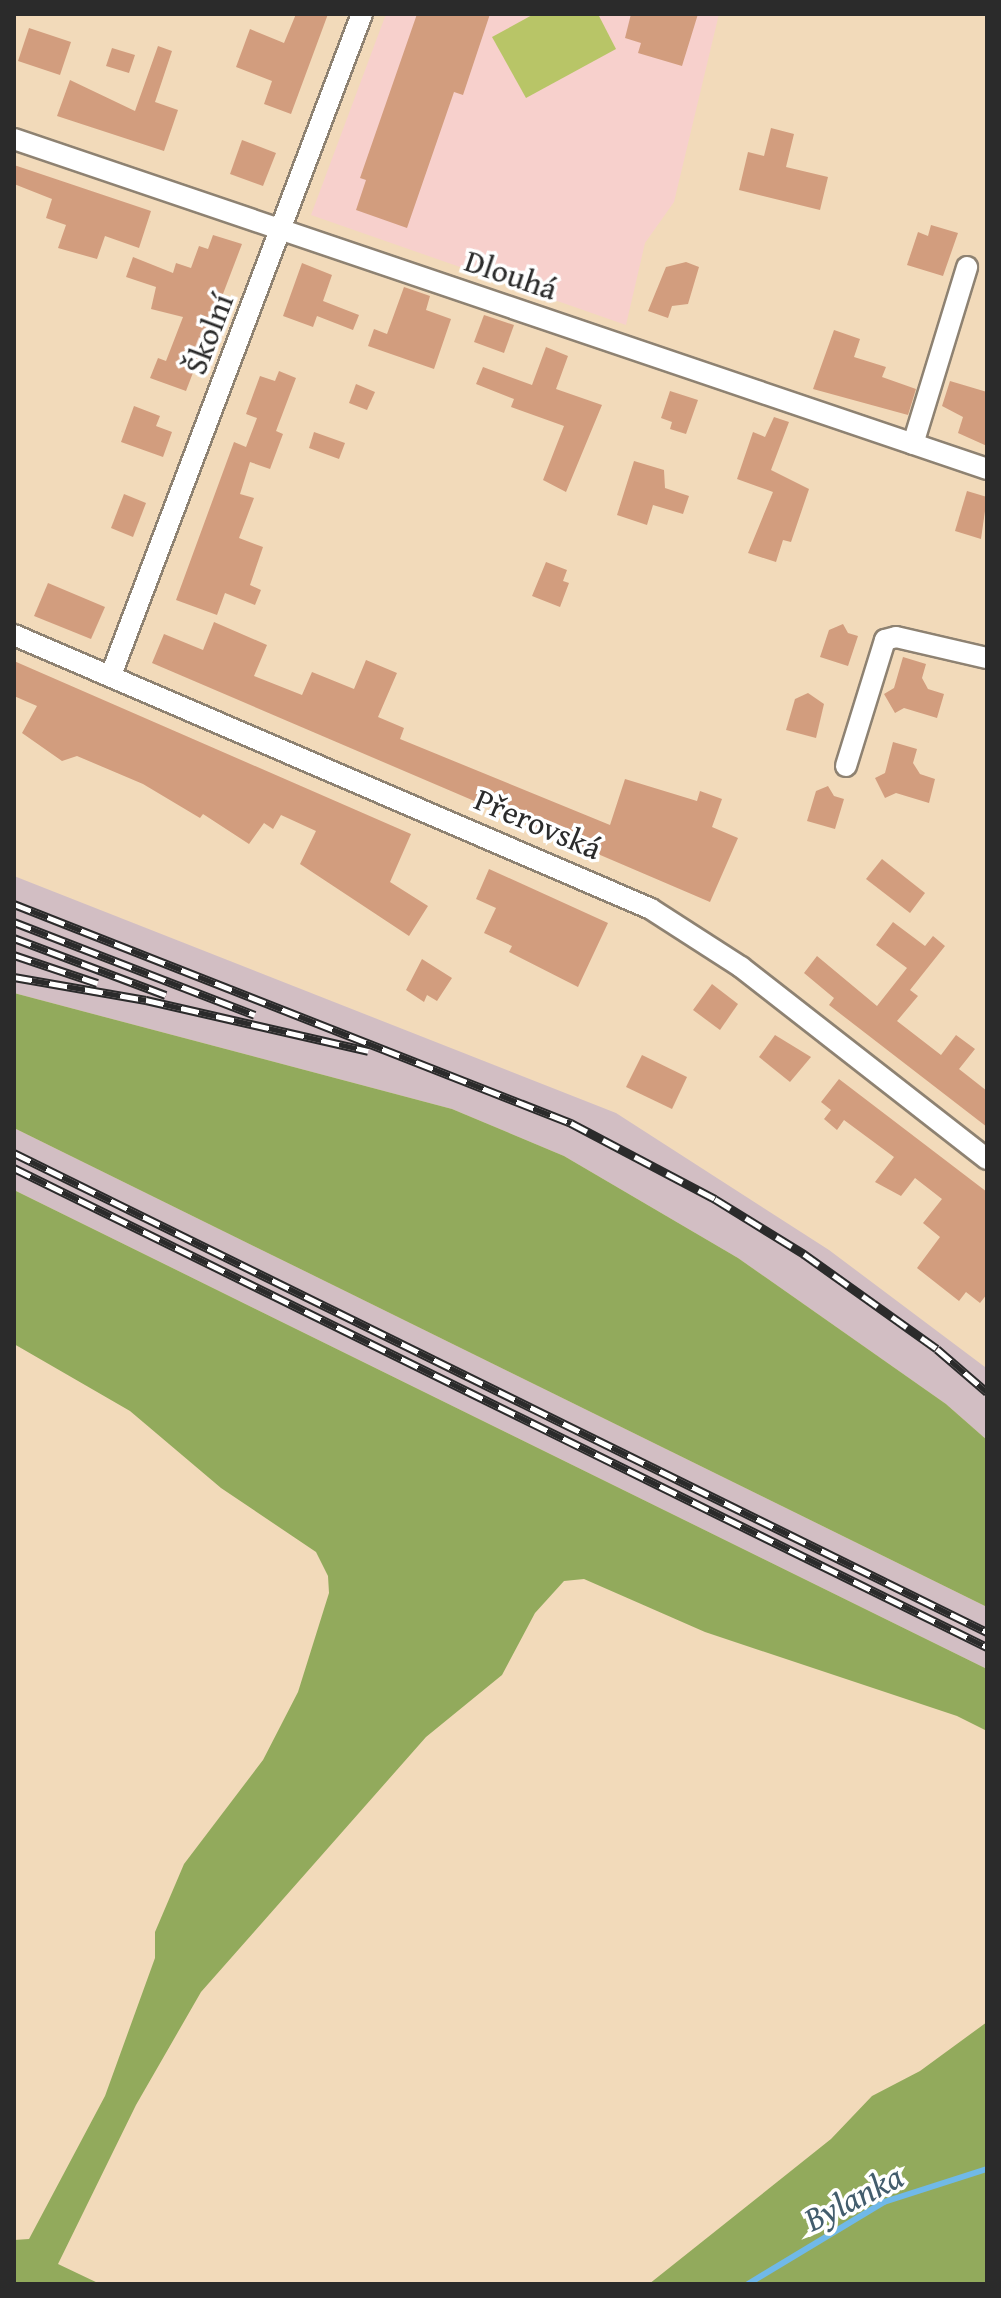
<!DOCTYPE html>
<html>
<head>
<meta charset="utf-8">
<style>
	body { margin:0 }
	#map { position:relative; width:1001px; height:2298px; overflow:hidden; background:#f2daba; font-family:"Gentium Book Plus",serif }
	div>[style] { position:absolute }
	.built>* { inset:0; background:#f7d0cc }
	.industrial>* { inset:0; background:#d2bec3 }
	.green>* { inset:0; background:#b8c567 }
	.forest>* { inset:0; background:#92aa5c }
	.stream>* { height:6px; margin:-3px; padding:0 3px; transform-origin:3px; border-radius:3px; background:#70b9e8 }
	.building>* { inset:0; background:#d29d7e }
	.roads { filter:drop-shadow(2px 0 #8e8272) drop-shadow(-2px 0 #8e8272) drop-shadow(0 2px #8e8272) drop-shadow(0 -2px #8e8272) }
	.minor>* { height:20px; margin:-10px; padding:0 10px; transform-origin:10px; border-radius:10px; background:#fff }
	.rail>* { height:9px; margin-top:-4.5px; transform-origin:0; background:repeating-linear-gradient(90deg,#fff 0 18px,#2b2b2b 0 36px); box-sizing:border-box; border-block:2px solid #2b2b2b }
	span { translate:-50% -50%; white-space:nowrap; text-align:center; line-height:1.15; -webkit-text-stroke:7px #fff; paint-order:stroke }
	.street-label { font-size:32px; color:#2b2b2b }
	.water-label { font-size:34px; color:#435d6d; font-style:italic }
	.frame { position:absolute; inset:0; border:16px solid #2b2b2b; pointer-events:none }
</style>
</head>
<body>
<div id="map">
	<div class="built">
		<i style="clip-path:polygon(386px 14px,719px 14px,674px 202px,645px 243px,626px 325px,311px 215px)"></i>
	</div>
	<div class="industrial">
		<i style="clip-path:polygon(14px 876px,616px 1113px,829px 1250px,985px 1367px,987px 1440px,946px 1404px,738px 1258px,564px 1156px,452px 1109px,14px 993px)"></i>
		<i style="clip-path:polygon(14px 1128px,987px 1607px,987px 1669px,14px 1190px)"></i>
	</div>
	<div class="green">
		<i style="clip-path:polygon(534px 14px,598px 14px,616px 49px,526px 98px,492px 37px)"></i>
	</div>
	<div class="forest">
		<i style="clip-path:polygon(14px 993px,452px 1109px,564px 1156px,738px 1258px,946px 1404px,987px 1440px,987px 1607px,14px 1128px)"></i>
		<i style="clip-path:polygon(14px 1190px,987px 1669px,987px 1731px,957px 1716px,705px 1632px,584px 1579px,564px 1581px,535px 1613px,502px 1675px,426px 1737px,201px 1992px,136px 2105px,58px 2264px,100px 2284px,14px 2284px,14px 2240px,29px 2239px,105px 2096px,155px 1958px,155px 1932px,184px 1864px,263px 1760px,298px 1692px,329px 1593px,328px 1576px,316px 1552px,221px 1488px,130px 1411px,14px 1344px)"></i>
		<i style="clip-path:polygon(987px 2022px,987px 2284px,649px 2284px,831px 2139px,872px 2096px,920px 2071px)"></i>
	</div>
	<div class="stream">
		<i style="left:748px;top:2284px;width:159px;rotate:-31.1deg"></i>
		<i style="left:884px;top:2202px;width:108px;rotate:-17.8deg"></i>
	</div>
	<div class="building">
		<i style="clip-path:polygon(296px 14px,328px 14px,291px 114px,264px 104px,272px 81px,236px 67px,250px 29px,284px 43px)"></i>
		<i style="clip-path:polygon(417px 14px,490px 14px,463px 95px,454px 92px,407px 228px,356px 210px,366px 180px,360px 178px)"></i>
		<i style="clip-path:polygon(631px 14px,698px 14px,682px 66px,638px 53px,641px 43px,625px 38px)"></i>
		<i style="clip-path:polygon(29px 28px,71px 42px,60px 75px,18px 61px)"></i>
		<i style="clip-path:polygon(158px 46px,172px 51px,155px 102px,178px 110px,164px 151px,57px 116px,70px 80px,135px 111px)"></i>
		<i style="clip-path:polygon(112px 48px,135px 55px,129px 73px,106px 66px)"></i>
		<i style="clip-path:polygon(771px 128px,794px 134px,786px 167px,828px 177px,820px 210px,739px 190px,748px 152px,764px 156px)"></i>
		<i style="clip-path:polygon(242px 140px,276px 153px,263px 186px,230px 174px)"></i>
		<i style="clip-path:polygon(14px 165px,151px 211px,139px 248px,105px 236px,97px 259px,58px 248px,66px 225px,46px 218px,52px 199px,14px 184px)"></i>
		<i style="clip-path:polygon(931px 225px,958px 233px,943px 276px,907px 265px,918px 232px,928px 236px)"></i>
		<i style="clip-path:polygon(213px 235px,242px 244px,186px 391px,150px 378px,158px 358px,166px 361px,183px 317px,151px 309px,156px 287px,126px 277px,133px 257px,173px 273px,176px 263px,191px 268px,199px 246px,208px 249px)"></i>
		<i style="clip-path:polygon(686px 262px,699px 267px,688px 304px,672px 306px,668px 318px,648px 311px,666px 267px)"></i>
		<i style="clip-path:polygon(302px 263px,332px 275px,323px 301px,359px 315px,353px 330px,317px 316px,313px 327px,283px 316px)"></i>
		<i style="clip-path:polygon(404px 287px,430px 296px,426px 310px,451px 319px,434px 369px,368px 346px,374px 329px,387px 334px)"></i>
		<i style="clip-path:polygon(484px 315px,514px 325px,504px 353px,474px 342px)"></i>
		<i style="clip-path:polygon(834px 330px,860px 339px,854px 357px,886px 367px,882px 377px,916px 389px,908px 415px,813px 389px)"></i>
		<i style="clip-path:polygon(546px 347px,568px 356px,556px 389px,602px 405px,566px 492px,543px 480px,564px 426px,511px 407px,514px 399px,476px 384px,483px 367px,532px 385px)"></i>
		<i style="clip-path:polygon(279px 371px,296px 378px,276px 431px,283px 434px,270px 469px,250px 462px,240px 494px,254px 498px,239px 538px,263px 547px,250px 585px,261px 590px,255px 605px,225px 593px,217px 615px,176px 600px,234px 442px,246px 447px,257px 418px,246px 414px,260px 376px,275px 381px)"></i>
		<i style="clip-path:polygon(950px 381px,987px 392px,987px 446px,958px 433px,963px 417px,942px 406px)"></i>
		<i style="clip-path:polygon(356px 384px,375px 392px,367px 410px,349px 403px)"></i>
		<i style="clip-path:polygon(670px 391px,698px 400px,686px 434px,670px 429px,672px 422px,661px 418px)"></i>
		<i style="clip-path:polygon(134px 406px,160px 416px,156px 426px,172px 432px,163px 457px,121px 442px)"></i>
		<i style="clip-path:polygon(774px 417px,789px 422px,771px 470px,809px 489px,791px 542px,783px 540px,776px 562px,748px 553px,773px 492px,737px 479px,753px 432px,765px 437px)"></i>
		<i style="clip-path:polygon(314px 432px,345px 443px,339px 459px,309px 448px)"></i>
		<i style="clip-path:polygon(634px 461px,664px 470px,665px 488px,689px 496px,683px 514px,653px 505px,647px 525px,617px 515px)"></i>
		<i style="clip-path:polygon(967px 491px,987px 497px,981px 539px,955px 531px)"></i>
		<i style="clip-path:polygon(124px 494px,146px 503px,133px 537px,111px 528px)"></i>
		<i style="clip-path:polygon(546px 562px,567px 570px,563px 581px,569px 583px,560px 607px,532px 596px)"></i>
		<i style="clip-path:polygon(48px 583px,105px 607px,91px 639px,34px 616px)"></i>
		<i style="clip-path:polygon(214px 622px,267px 645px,254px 676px,302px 695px,312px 672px,354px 689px,366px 660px,397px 673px,378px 717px,404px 728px,400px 739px,610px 825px,625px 779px,697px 801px,700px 791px,722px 799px,712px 827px,738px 838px,710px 902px,152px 663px,164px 634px,203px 650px)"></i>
		<i style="clip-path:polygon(843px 624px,848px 633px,858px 636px,848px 666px,820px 657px,829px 630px)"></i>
		<i style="clip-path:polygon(903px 657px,926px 664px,922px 678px,928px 689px,944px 694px,937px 718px,904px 708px,895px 713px,884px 694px,894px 688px)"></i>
		<i style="clip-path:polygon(14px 661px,411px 834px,390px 882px,428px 906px,409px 936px,300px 864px,316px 831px,281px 815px,273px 829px,264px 823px,249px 844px,203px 814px,200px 818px,143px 784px,77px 756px,62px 761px,22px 733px,37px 706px,14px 696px)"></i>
		<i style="clip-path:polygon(808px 693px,824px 704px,816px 738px,786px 730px,795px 699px)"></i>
		<i style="clip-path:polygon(893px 742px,917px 749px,913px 763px,920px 774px,935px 779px,929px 803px,896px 793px,885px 798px,875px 778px,885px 773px)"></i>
		<i style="clip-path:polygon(828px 786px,834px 796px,844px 799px,835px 829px,807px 821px,816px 791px)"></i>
		<i style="clip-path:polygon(882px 859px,925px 893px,910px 913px,866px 879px)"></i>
		<i style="clip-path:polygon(489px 869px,608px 923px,578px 987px,509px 952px,512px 946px,484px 933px,496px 908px,476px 899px)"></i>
		<i style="clip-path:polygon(893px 922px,925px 946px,933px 936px,945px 946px,910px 990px,918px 996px,897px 1021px,941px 1055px,956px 1035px,975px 1049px,959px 1069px,987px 1091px,987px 1127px,829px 1005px,834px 998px,804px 973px,817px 956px,877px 1006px,907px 968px,876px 945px)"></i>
		<i style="clip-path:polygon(422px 959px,452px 978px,437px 1001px,427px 995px,424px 1002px,406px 990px)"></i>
		<i style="clip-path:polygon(712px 984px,738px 1004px,720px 1030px,693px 1010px)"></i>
		<i style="clip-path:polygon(775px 1035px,811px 1057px,790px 1082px,759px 1057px)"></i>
		<i style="clip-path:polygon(642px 1055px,687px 1077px,672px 1109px,626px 1087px)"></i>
		<i style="clip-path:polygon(839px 1079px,987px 1192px,987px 1294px,980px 1303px,966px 1292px,959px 1301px,917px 1268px,940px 1237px,923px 1223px,942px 1199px,915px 1178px,901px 1196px,875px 1182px,894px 1157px,844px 1120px,837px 1130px,824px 1119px,831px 1110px,821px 1102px)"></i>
	</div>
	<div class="roads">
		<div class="minor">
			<i style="left:14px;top:139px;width:1027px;rotate:18.73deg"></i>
			<i style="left:913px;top:444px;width:185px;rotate:-73deg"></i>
			<i style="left:14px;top:635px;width:693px;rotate:23.27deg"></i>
			<i style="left:651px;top:909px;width:107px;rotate:32.8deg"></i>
			<i style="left:741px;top:967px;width:312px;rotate:38deg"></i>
			<i style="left:111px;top:675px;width:707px;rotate:-69.21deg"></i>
			<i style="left:846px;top:766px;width:132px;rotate:-72.8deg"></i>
			<i style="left:885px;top:640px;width:11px;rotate:-15deg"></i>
			<i style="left:896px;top:637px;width:93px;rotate:13deg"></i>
		</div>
	</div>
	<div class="rail">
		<i style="left:14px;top:904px;width:599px;rotate:21.46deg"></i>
		<i style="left:571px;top:1123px;width:163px;rotate:27.8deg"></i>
		<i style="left:715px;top:1199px;width:105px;rotate:31.7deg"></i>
		<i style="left:804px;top:1254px;width:163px;rotate:35.5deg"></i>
		<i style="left:937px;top:1349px;width:66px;rotate:40.7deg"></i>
		<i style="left:14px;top:922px;width:258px;rotate:21.1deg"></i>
		<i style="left:14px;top:938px;width:162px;rotate:20.6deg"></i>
		<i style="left:14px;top:955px;width:88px;rotate:18.6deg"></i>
		<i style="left:14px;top:977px;width:134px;rotate:9.9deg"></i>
		<i style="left:146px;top:1000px;width:228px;rotate:12.9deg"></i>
		<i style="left:14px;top:1153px;width:1085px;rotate:26.21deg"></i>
		<i style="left:14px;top:1168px;width:1085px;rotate:26.21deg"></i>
	</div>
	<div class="street-label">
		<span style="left:511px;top:275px;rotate:19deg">Dlouhá</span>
		<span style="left:209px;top:334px;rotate:-69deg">Školní</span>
		<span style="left:538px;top:824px;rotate:23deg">Přerovská</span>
	</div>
	<div class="water-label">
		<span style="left:853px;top:2197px;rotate:-27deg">Bylanka</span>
	</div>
	<div class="frame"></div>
</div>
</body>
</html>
